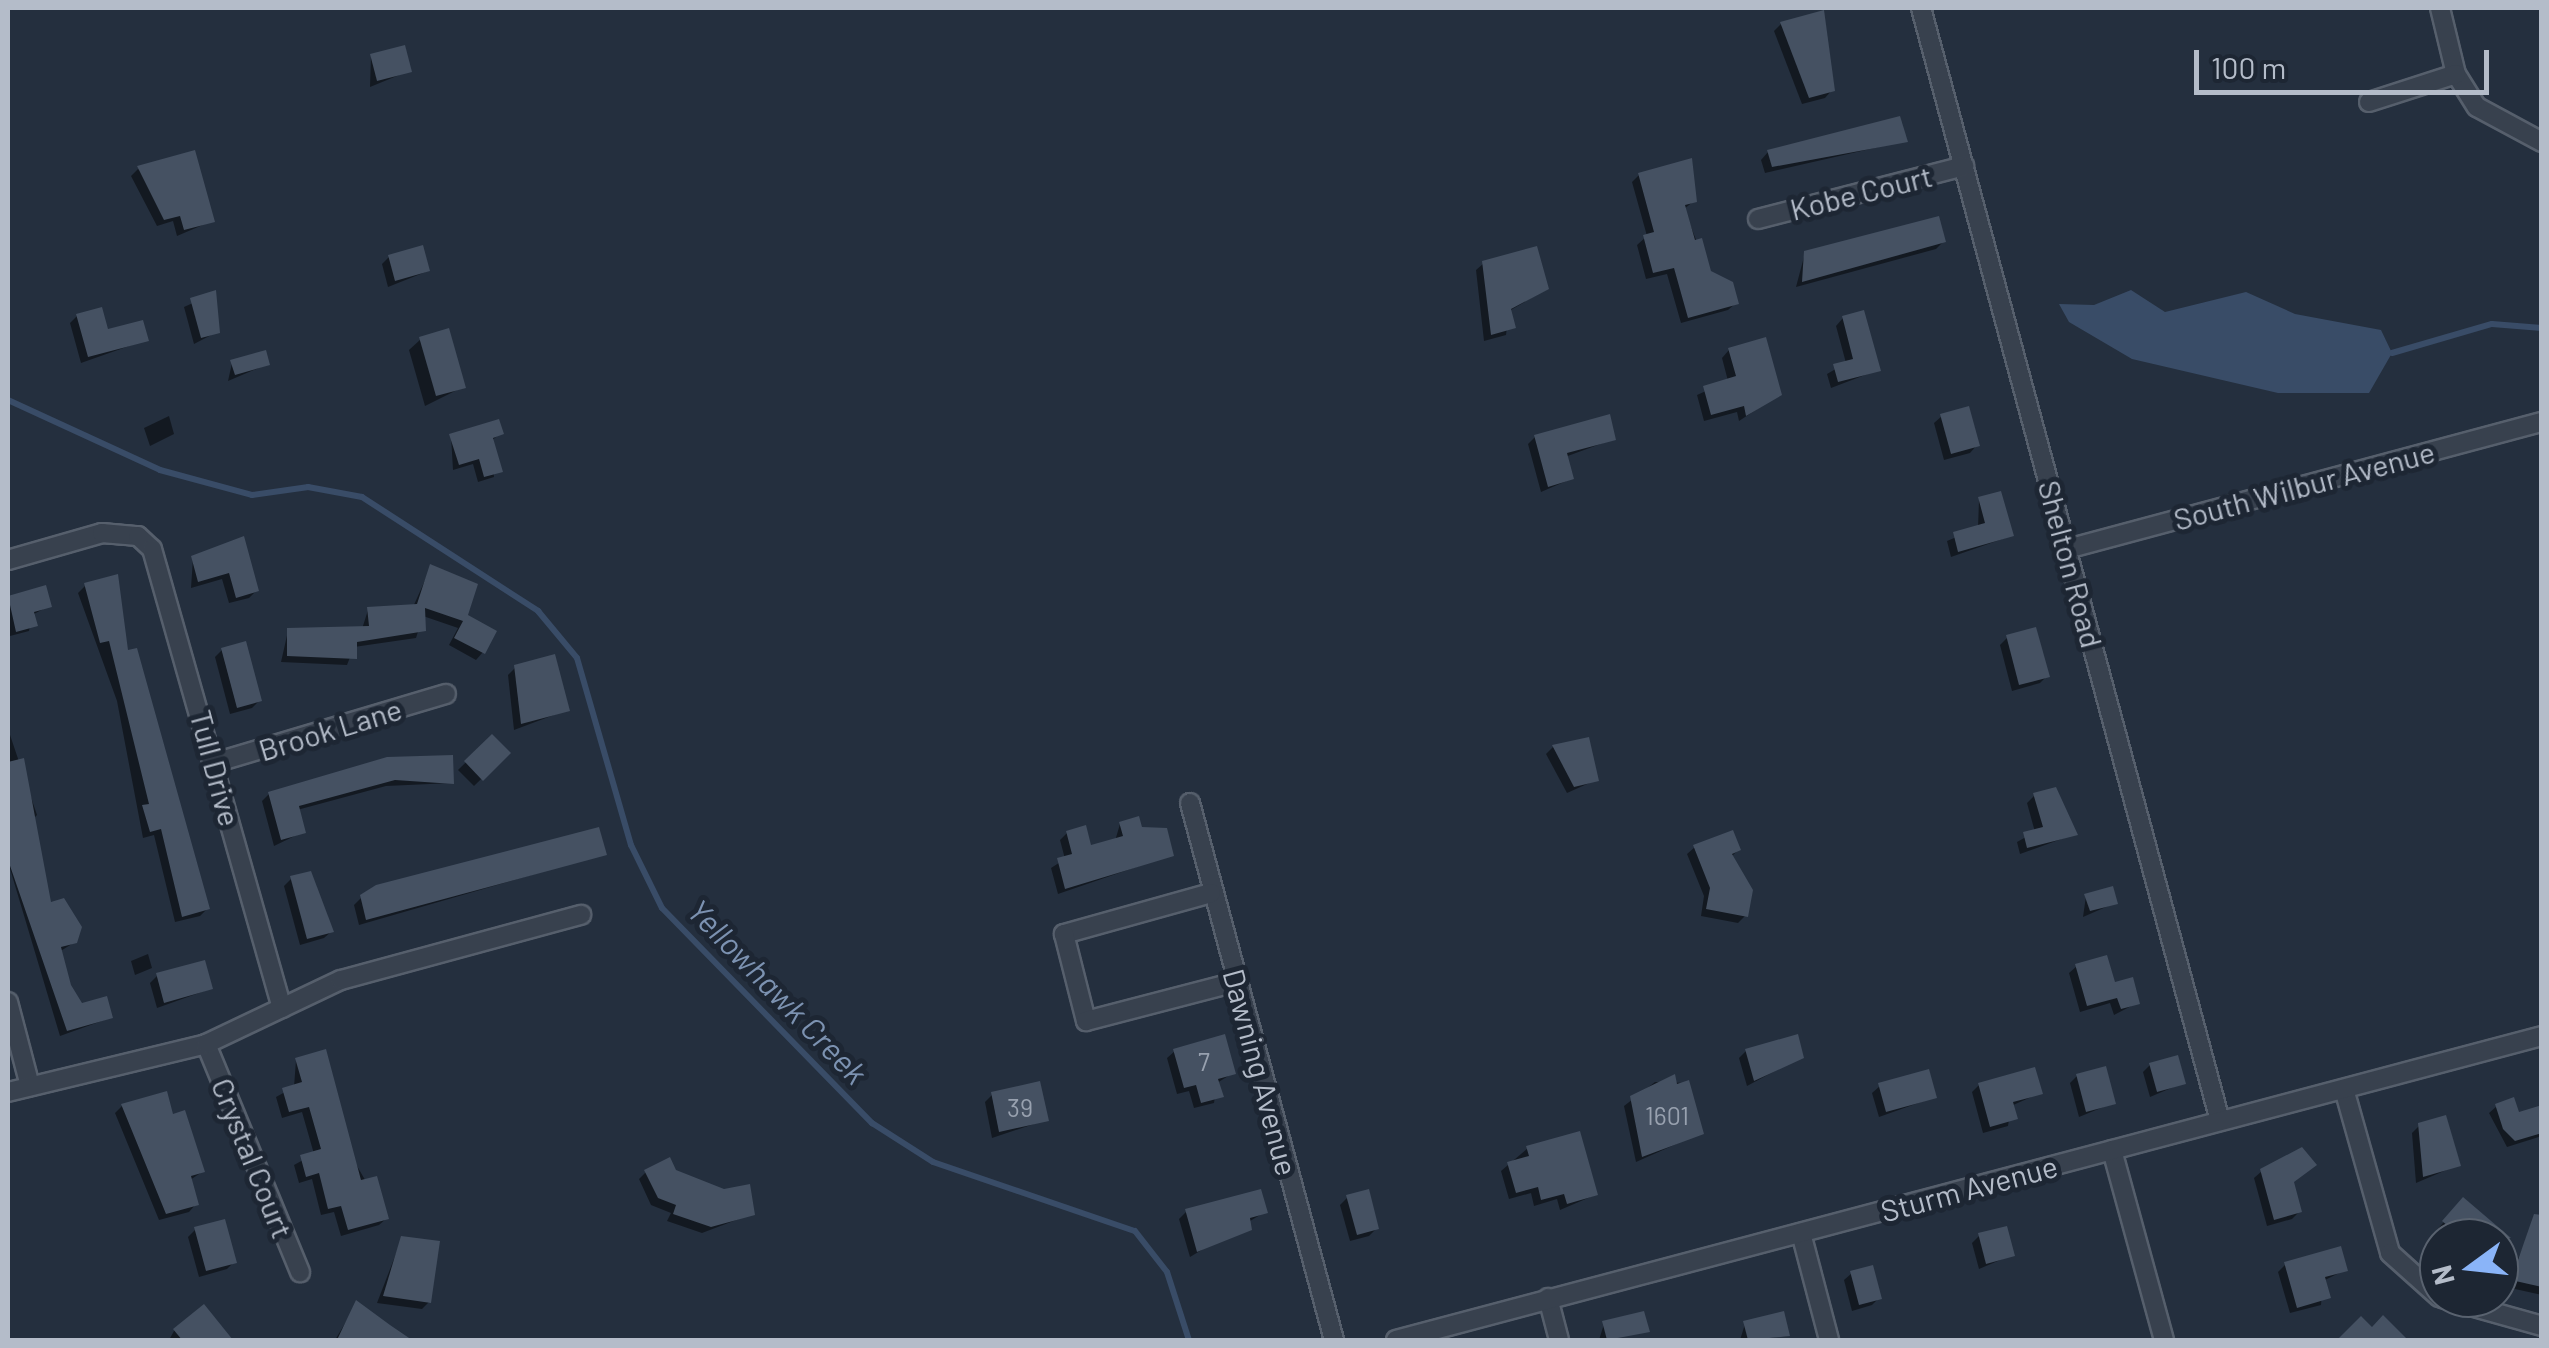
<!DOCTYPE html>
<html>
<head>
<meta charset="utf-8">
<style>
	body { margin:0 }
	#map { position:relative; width:2549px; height:1348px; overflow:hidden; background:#242f3e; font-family:Barlow,sans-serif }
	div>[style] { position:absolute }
	.water>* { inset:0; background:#394c67 }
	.shadow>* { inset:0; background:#0007 }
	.stream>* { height:6px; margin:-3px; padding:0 3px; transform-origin:3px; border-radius:3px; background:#394c67 }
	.building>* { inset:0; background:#455162 }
	.roads { filter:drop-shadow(2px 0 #565f6c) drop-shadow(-2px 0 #565f6c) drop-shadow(0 2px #565f6c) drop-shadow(0 -2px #565f6c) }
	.street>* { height:18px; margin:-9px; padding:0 9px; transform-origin:9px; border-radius:9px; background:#38414e }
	span { translate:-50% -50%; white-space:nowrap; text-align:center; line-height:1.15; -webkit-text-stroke:10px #1d2633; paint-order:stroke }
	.number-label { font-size:25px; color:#98a1af }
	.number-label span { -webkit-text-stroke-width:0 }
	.street-label { font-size:30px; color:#b4bcc9 }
	.water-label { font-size:32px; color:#7c92b1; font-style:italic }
	.frame { position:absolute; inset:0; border:10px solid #b4bcc9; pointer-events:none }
	.north { position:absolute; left:2419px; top:1218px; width:100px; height:100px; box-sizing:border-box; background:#1d2633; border:2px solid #59626f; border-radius:50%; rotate:255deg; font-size:28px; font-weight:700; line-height:40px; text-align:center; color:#b4bcc9 }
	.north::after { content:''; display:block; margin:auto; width:35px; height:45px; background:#8ab4f8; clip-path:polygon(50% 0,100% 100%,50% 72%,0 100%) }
	.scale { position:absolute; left:2194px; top:50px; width:295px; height:45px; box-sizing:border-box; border:5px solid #b4bcc9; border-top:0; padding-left:12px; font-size:30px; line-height:35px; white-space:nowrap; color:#b4bcc9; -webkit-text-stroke:8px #1d2633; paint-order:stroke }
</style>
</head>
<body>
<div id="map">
	<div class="water">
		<i style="clip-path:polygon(2131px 290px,2165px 312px,2246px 292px,2295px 314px,2381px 330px,2392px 353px,2369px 393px,2278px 393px,2132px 359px,2069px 322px,2059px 304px,2094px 305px)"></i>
	</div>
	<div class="shadow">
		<i style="clip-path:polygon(1781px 24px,1832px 90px,1825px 98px,1802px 104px,1774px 31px)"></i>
		<i style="clip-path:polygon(371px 56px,409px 71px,370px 87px)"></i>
		<i style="clip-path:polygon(1905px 141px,1765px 173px,1761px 160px,1768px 152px)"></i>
		<i style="clip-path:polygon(138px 169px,212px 221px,177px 236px,173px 221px,157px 226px,131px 176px)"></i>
		<i style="clip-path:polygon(1639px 175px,1694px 201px,1684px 209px,1709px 273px,1736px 303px,1728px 310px,1681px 323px,1667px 274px,1646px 279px,1637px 245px,1647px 236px,1632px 182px)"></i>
		<i style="clip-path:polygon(1943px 242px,1936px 249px,1796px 287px,1805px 253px)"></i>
		<i style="clip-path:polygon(389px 257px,428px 271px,388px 287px,382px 264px)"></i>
		<i style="clip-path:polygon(1484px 263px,1547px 289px,1509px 311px,1506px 335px,1484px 341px,1476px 270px)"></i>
		<i style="clip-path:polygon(215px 293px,217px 332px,194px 344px,184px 307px)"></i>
		<i style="clip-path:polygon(77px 316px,106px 332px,146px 340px,81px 363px,70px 323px)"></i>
		<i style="clip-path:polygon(1843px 318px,1878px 370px,1831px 388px,1827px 374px,1846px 363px,1836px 326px)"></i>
		<i style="clip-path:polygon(421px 339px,463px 387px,425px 406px,409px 350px)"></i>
		<i style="clip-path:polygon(1729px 350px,1780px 394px,1739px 421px,1737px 412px,1704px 421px,1697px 395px,1728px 381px,1722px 358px)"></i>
		<i style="clip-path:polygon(232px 363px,268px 364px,228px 381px)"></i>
		<i style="clip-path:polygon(169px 416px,174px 434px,150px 446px,144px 428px)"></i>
		<i style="clip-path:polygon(1942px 416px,1977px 445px,1970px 453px,1944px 460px,1934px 423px)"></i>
		<i style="clip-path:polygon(501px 433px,491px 441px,494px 477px,478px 482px,473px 464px,453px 470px,451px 436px)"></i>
		<i style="clip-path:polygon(1535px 437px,1614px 439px,1565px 457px,1571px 479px,1541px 492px,1528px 444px)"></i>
		<i style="clip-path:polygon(1979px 500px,2011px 536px,1951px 557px,1947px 541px,1978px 528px)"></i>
		<i style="clip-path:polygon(242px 539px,256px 591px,249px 598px,229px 603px,222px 579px,191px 588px,193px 558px)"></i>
		<i style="clip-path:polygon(431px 567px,483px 652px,476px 660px,449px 645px,458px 628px,423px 616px,416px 638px,354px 647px,347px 665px,281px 662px,288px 631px,362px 629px,368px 610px,413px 607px)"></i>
		<i style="clip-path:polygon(85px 586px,126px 654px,207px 909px,200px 916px,175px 922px,154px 835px,143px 838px,117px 701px,78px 593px)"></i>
		<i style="clip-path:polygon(44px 588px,49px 606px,32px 615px,29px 631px,10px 636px,8px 599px)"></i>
		<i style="clip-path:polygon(2007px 638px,2047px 676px,2040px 683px,2012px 691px,2000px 645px)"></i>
		<i style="clip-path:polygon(222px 650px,259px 701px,252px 708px,230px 714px,215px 657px)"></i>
		<i style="clip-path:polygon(515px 668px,567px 710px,514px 730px,508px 675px)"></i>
		<i style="clip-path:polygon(8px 729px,37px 815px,30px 822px,49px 905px,75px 942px,59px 952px,69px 986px,81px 1006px,110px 1018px,60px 1036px,8px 862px)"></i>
		<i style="clip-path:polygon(492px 737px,508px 753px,474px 786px,458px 770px)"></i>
		<i style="clip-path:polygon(1553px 747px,1596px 780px,1567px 793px,1546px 754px)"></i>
		<i style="clip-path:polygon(388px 760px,452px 783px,386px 786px,297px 810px,303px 832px,274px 846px,262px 801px,269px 794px)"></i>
		<i style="clip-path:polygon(2034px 796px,2075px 834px,2020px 854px,2017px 842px,2035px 832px,2027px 803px)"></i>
		<i style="clip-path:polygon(1120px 824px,1171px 855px,1058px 894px,1051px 868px,1065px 859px,1060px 840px,1067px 833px,1089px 848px,1115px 841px)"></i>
		<i style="clip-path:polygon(1695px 847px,1738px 850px,1731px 857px,1746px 915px,1738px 923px,1701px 916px,1704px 896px,1687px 854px)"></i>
		<i style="clip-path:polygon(604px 854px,359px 925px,354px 905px,361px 898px)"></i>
		<i style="clip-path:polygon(291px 879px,332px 931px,324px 938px,300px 945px,284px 886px)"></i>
		<i style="clip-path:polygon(2086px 896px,2115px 903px,2083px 917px)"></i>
		<i style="clip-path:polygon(148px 954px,152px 968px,135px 975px,131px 961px)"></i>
		<i style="clip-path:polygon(2077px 966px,2113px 985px,2137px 1003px,2114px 1015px,2110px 1003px,2080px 1012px,2069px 973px)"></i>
		<i style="clip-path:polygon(157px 976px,210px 989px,157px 1008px,150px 983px)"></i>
		<i style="clip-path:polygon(1175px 1051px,1233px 1073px,1217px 1083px,1214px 1103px,1194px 1108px,1189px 1091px,1177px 1094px,1167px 1058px)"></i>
		<i style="clip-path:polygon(1746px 1051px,1801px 1057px,1747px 1086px,1739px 1058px)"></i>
		<i style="clip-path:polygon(296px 1060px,387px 1218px,379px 1225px,341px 1236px,334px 1212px,321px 1215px,312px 1179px,299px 1183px,294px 1165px,314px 1154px,302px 1112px,282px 1118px,276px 1097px,294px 1087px)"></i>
		<i style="clip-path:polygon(2150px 1065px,2183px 1083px,2150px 1097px,2143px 1072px)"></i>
		<i style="clip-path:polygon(2077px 1076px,2113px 1103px,2079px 1117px,2070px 1083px)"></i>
		<i style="clip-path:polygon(1655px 1082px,1687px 1083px,1701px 1133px,1636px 1162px,1624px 1106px)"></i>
		<i style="clip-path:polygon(1979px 1085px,2040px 1093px,2011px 1106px,2008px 1126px,1983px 1133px,1972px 1092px)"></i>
		<i style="clip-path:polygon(1880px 1086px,1935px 1097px,1879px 1117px,1872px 1093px)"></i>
		<i style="clip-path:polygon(992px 1095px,1046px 1120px,992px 1138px,985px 1102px)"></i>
		<i style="clip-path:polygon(122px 1106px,202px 1172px,190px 1180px,196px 1204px,189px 1212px,159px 1220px,115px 1113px)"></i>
		<i style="clip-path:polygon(2497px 1106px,2517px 1115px,2542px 1107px,2542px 1136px,2507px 1147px,2489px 1113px)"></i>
		<i style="clip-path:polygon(2420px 1125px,2458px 1165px,2416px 1183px,2412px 1133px)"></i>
		<i style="clip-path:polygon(1528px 1148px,1595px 1195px,1560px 1210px,1557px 1199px,1534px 1206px,1531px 1193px,1509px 1199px,1501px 1171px)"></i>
		<i style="clip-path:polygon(2262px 1171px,2299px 1212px,2292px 1219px,2267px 1226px,2254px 1178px)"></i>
		<i style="clip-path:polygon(646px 1172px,674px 1172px,752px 1214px,702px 1233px,667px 1221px,671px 1213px,651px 1205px,639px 1179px)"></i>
		<i style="clip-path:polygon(1347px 1198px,1377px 1228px,1369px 1236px,1350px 1241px,1340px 1205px)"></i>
		<i style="clip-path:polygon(2456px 1208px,2498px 1230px,2447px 1238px,2437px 1230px)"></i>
		<i style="clip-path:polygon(1186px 1212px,1265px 1212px,1190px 1257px,1179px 1219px)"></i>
		<i style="clip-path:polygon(195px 1230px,234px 1262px,227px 1269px,199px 1277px,188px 1237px)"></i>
		<i style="clip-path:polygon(1979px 1236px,2012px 1255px,1979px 1269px,1972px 1243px)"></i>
		<i style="clip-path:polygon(402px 1238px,429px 1302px,422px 1309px,377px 1303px)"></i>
		<i style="clip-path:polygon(2542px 1242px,2542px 1295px,2506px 1287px,2523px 1247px)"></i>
		<i style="clip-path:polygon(2286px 1264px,2345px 1270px,2323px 1281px,2321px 1305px,2290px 1313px,2278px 1272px)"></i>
		<i style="clip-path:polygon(1852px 1273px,1879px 1298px,1872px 1305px,1852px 1311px,1844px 1280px)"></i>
		<i style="clip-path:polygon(355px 1307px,397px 1333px,392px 1340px,335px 1340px)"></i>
		<i style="clip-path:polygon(204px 1308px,229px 1340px,169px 1340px,174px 1331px)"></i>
		<i style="clip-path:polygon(1604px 1324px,1647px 1331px,1599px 1340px)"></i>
		<i style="clip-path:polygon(1745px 1324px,1788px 1336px,1740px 1340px)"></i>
	</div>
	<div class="stream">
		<i style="left:2392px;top:353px;width:104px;rotate:-16.2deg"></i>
		<i style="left:2492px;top:324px;width:50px;rotate:4.6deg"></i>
		<i style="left:8px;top:400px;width:167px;rotate:24.7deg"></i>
		<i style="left:160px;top:470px;width:95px;rotate:15.2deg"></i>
		<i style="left:252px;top:495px;width:57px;rotate:-8.1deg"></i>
		<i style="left:308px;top:487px;width:55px;rotate:10.5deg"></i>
		<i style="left:362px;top:497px;width:210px;rotate:32.9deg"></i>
		<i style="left:538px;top:611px;width:61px;rotate:50.3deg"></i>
		<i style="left:577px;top:658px;width:195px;rotate:73.9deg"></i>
		<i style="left:631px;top:845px;width:70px;rotate:63.8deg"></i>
		<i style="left:662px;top:908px;width:301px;rotate:45.7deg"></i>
		<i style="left:872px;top:1123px;width:72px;rotate:32.6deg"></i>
		<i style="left:933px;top:1162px;width:213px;rotate:18.9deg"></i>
		<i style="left:1135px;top:1231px;width:52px;rotate:52deg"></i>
		<i style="left:1167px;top:1272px;width:71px;rotate:72.1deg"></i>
	</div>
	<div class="building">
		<i style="clip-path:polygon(1824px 10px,1835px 91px,1809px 98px,1780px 22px)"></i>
		<i style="clip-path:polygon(405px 45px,412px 72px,377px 81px,370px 54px)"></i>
		<i style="clip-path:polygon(1900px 116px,1908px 142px,1772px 167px,1767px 150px)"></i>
		<i style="clip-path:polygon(195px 150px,215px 222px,184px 230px,180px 216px,164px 220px,137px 166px)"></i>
		<i style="clip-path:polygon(1692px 158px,1697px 202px,1685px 205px,1695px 240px,1702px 238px,1711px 271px,1733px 282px,1739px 304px,1688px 318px,1674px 268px,1653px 273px,1643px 235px,1654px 232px,1638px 173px)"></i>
		<i style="clip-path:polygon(1939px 216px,1946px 242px,1802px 282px,1804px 251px)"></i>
		<i style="clip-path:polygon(423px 245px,430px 271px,395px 281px,388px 255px)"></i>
		<i style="clip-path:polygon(1537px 246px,1549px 289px,1511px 309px,1516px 328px,1491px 335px,1482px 261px)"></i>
		<i style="clip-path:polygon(216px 290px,220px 333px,201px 338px,190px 298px)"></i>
		<i style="clip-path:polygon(102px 307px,108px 329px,143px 320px,149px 341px,88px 357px,76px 314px)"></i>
		<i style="clip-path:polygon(1864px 310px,1881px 371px,1838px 382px,1833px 364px,1853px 359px,1842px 316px)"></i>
		<i style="clip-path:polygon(449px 328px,466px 388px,436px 396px,419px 337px)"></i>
		<i style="clip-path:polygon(1766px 337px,1782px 395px,1746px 416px,1744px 406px,1711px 415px,1703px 386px,1736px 376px,1728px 348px)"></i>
		<i style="clip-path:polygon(266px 350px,270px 365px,235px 375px,230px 360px)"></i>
		<i style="clip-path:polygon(1969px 406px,1980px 446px,1951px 454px,1940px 414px)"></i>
		<i style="clip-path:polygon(1610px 414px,1616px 440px,1567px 453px,1574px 479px,1548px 487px,1534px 435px)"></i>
		<i style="clip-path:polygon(499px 419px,504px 434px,493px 438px,503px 472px,484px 477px,479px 459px,459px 465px,449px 434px)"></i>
		<i style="clip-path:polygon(2001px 491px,2014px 536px,1958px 552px,1953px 532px,1985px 523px,1978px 497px)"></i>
		<i style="clip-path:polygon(244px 536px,259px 591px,236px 598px,229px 573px,198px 582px,191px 556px)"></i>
		<i style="clip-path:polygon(430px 564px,478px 584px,468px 615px,497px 631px,485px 654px,454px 638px,463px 621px,425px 608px,426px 631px,357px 642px,357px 659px,287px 656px,287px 628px,369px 626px,367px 607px,417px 604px)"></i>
		<i style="clip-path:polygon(118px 574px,128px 650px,137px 648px,210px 909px,182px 917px,161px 829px,150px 832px,142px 805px,149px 804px,109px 641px,100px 643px,84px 583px)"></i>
		<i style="clip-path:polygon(46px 585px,52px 607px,34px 612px,38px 626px,16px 632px,8px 596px)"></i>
		<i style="clip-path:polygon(2036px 627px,2050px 677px,2019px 685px,2006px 635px)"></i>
		<i style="clip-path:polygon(246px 641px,262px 701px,237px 708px,221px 648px)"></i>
		<i style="clip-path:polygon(555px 654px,570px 711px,521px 724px,514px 665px)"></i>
		<i style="clip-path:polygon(492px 734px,511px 753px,483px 781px,464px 761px)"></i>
		<i style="clip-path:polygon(1589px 737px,1599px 781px,1574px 787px,1552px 745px)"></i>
		<i style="clip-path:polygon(453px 755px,454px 784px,395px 780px,299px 806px,306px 833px,281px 840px,268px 792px,387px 757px)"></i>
		<i style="clip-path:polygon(24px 758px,51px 902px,64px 898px,82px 927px,77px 943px,61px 947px,71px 985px,82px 1003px,107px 996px,113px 1018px,67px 1031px,8px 860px,8px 762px)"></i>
		<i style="clip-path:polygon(2056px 787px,2078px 835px,2027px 848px,2023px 832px,2043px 827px,2033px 793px)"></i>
		<i style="clip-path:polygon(1139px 816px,1142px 827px,1167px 828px,1174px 856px,1065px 889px,1057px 858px,1072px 854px,1066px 831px,1086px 825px,1091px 845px,1123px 836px,1119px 822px)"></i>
		<i style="clip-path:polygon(599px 827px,607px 855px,366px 920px,360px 895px,376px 885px)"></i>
		<i style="clip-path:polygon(1733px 830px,1741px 850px,1732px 854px,1753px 890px,1748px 917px,1706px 909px,1710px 888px,1693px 845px)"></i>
		<i style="clip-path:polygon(311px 871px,334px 932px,307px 939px,290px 876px)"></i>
		<i style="clip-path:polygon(2113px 886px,2118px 904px,2090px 911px,2084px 894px)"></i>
		<i style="clip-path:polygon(2107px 955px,2115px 982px,2133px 977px,2140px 1004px,2121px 1009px,2117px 998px,2087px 1006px,2075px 964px)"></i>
		<i style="clip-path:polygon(205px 960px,213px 989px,164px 1003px,156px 973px)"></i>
		<i style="clip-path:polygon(1225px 1034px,1236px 1074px,1218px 1079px,1224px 1097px,1201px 1103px,1196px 1085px,1184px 1088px,1173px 1049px)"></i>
		<i style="clip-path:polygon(1798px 1034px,1804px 1058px,1754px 1081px,1745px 1049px)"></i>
		<i style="clip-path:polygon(326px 1049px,361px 1180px,377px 1176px,389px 1219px,348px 1230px,341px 1206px,328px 1209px,319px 1173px,306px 1177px,300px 1155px,321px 1149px,309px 1107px,289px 1112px,282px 1088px,302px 1082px,295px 1058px)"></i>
		<i style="clip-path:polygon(2178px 1055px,2186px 1084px,2157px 1092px,2149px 1063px)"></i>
		<i style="clip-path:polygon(2106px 1066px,2116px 1104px,2086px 1112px,2076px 1074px)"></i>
		<i style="clip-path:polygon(2035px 1067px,2043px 1094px,2013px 1102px,2018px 1119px,1990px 1127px,1978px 1083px)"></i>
		<i style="clip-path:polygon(1929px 1069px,1937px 1098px,1886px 1112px,1878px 1083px)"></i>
		<i style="clip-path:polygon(1675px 1074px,1677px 1084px,1689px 1080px,1704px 1134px,1642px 1157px,1630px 1096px)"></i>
		<i style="clip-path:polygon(1040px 1081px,1049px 1121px,999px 1132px,991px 1092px)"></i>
		<i style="clip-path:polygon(167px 1091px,173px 1114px,185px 1110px,205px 1172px,191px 1176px,199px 1205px,166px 1214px,121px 1104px)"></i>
		<i style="clip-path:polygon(2514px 1097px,2519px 1112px,2542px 1105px,2542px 1133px,2515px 1141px,2503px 1129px,2495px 1104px)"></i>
		<i style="clip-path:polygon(2446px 1115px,2461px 1166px,2423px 1177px,2418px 1123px)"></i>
		<i style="clip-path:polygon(1580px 1131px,1598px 1195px,1567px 1204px,1564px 1194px,1541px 1200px,1538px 1187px,1516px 1193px,1507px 1162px,1529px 1156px,1526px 1146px)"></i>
		<i style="clip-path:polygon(2302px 1147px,2317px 1165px,2294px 1182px,2302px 1212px,2274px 1220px,2260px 1169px)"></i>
		<i style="clip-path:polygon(670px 1157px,676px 1170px,724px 1189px,750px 1184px,755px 1215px,711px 1227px,673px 1214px,676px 1205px,658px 1198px,644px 1170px)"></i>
		<i style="clip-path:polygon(1261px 1189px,1268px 1213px,1250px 1218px,1252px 1230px,1197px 1252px,1185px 1209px)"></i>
		<i style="clip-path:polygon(1369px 1189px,1379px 1229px,1357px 1235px,1346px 1195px)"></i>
		<i style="clip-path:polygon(2463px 1197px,2511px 1238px,2462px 1238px,2442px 1221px)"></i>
		<i style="clip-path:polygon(2534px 1214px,2542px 1215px,2542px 1287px,2511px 1280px)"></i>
		<i style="clip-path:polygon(225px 1219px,237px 1263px,206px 1271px,194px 1227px)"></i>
		<i style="clip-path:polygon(2007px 1226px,2015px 1256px,1986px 1264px,1978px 1233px)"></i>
		<i style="clip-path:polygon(401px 1236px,440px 1241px,431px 1303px,383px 1296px)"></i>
		<i style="clip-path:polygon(2341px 1246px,2348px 1271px,2325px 1277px,2331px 1298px,2297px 1308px,2284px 1262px)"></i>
		<i style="clip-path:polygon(1873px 1265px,1882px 1299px,1859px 1305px,1850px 1271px)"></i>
		<i style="clip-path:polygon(356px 1300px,390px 1325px,412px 1340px,337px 1340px)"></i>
		<i style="clip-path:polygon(204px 1304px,233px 1340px,182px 1340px,173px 1329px)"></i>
		<i style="clip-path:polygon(1644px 1311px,1650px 1332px,1607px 1340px,1602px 1321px)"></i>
		<i style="clip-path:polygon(1784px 1311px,1790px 1336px,1748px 1340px,1743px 1321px)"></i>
		<i style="clip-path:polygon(2383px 1315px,2408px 1340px,2337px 1340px,2361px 1316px,2372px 1327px)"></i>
	</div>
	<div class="roads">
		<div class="street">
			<i style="left:1921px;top:8px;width:1152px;rotate:74.96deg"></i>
			<i style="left:2440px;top:8px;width:68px;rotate:76.4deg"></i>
			<i style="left:2456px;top:74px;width:39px;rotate:58deg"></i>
			<i style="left:2477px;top:107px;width:74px;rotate:28.3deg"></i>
			<i style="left:2369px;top:102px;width:91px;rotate:-17.8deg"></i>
			<i style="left:1758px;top:219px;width:213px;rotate:-14.4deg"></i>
			<i style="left:2067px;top:549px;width:492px;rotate:-15deg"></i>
			<i style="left:8px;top:560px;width:98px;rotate:-16deg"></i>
			<i style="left:102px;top:533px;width:36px;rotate:5deg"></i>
			<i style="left:138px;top:536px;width:19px;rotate:43deg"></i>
			<i style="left:152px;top:549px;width:477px;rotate:74.2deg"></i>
			<i style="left:214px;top:763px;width:242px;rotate:-16.6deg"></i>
			<i style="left:1190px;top:803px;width:556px;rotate:74.99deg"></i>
			<i style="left:1211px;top:893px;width:153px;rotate:164.4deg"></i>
			<i style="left:1064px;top:934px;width:90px;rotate:75.8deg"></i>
			<i style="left:1086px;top:1021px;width:155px;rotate:-14.6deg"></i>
			<i style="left:8px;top:1002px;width:87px;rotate:75.3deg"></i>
			<i style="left:206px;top:1044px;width:247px;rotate:67.6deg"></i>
			<i style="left:2344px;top:1089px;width:170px;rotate:74.3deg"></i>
			<i style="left:2390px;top:1253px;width:66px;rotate:41.9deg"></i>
			<i style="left:8px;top:1092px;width:204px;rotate:-13.6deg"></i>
			<i style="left:206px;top:1044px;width:149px;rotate:-25.4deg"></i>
			<i style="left:341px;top:980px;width:249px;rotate:-15.2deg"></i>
			<i style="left:2112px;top:1150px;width:197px;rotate:74.7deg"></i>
			<i style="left:1801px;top:1233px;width:111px;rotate:75.3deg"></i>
			<i style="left:1548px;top:1298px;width:43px;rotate:75.3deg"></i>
			<i style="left:2442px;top:1298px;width:104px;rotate:15.6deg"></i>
			<i style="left:1396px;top:1340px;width:1186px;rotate:-14.86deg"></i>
		</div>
	</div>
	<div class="number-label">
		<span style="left:1204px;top:1061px">7</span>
		<span style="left:1020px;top:1107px">39</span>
		<span style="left:1667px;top:1115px">1601</span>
	</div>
	<div class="street-label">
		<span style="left:1861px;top:192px;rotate:-14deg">Kobe Court</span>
		<span style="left:2304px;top:485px;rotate:-15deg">South Wilbur Avenue</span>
		<span style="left:2071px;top:564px;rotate:75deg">Shelton Road</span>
		<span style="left:330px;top:729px;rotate:-17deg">Brook Lane</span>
		<span style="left:216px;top:768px;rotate:75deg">Tull Drive</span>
		<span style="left:1261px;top:1072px;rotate:75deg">Dawning Avenue</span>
		<span style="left:253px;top:1158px;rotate:68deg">Crystal Court</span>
		<span style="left:1969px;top:1188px;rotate:-15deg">Sturm Avenue</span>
	</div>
	<div class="water-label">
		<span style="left:778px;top:991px;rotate:46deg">Yellowhawk Creek</span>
	</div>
	<div class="frame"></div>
	<div class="north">N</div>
	<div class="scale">100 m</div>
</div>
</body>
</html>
